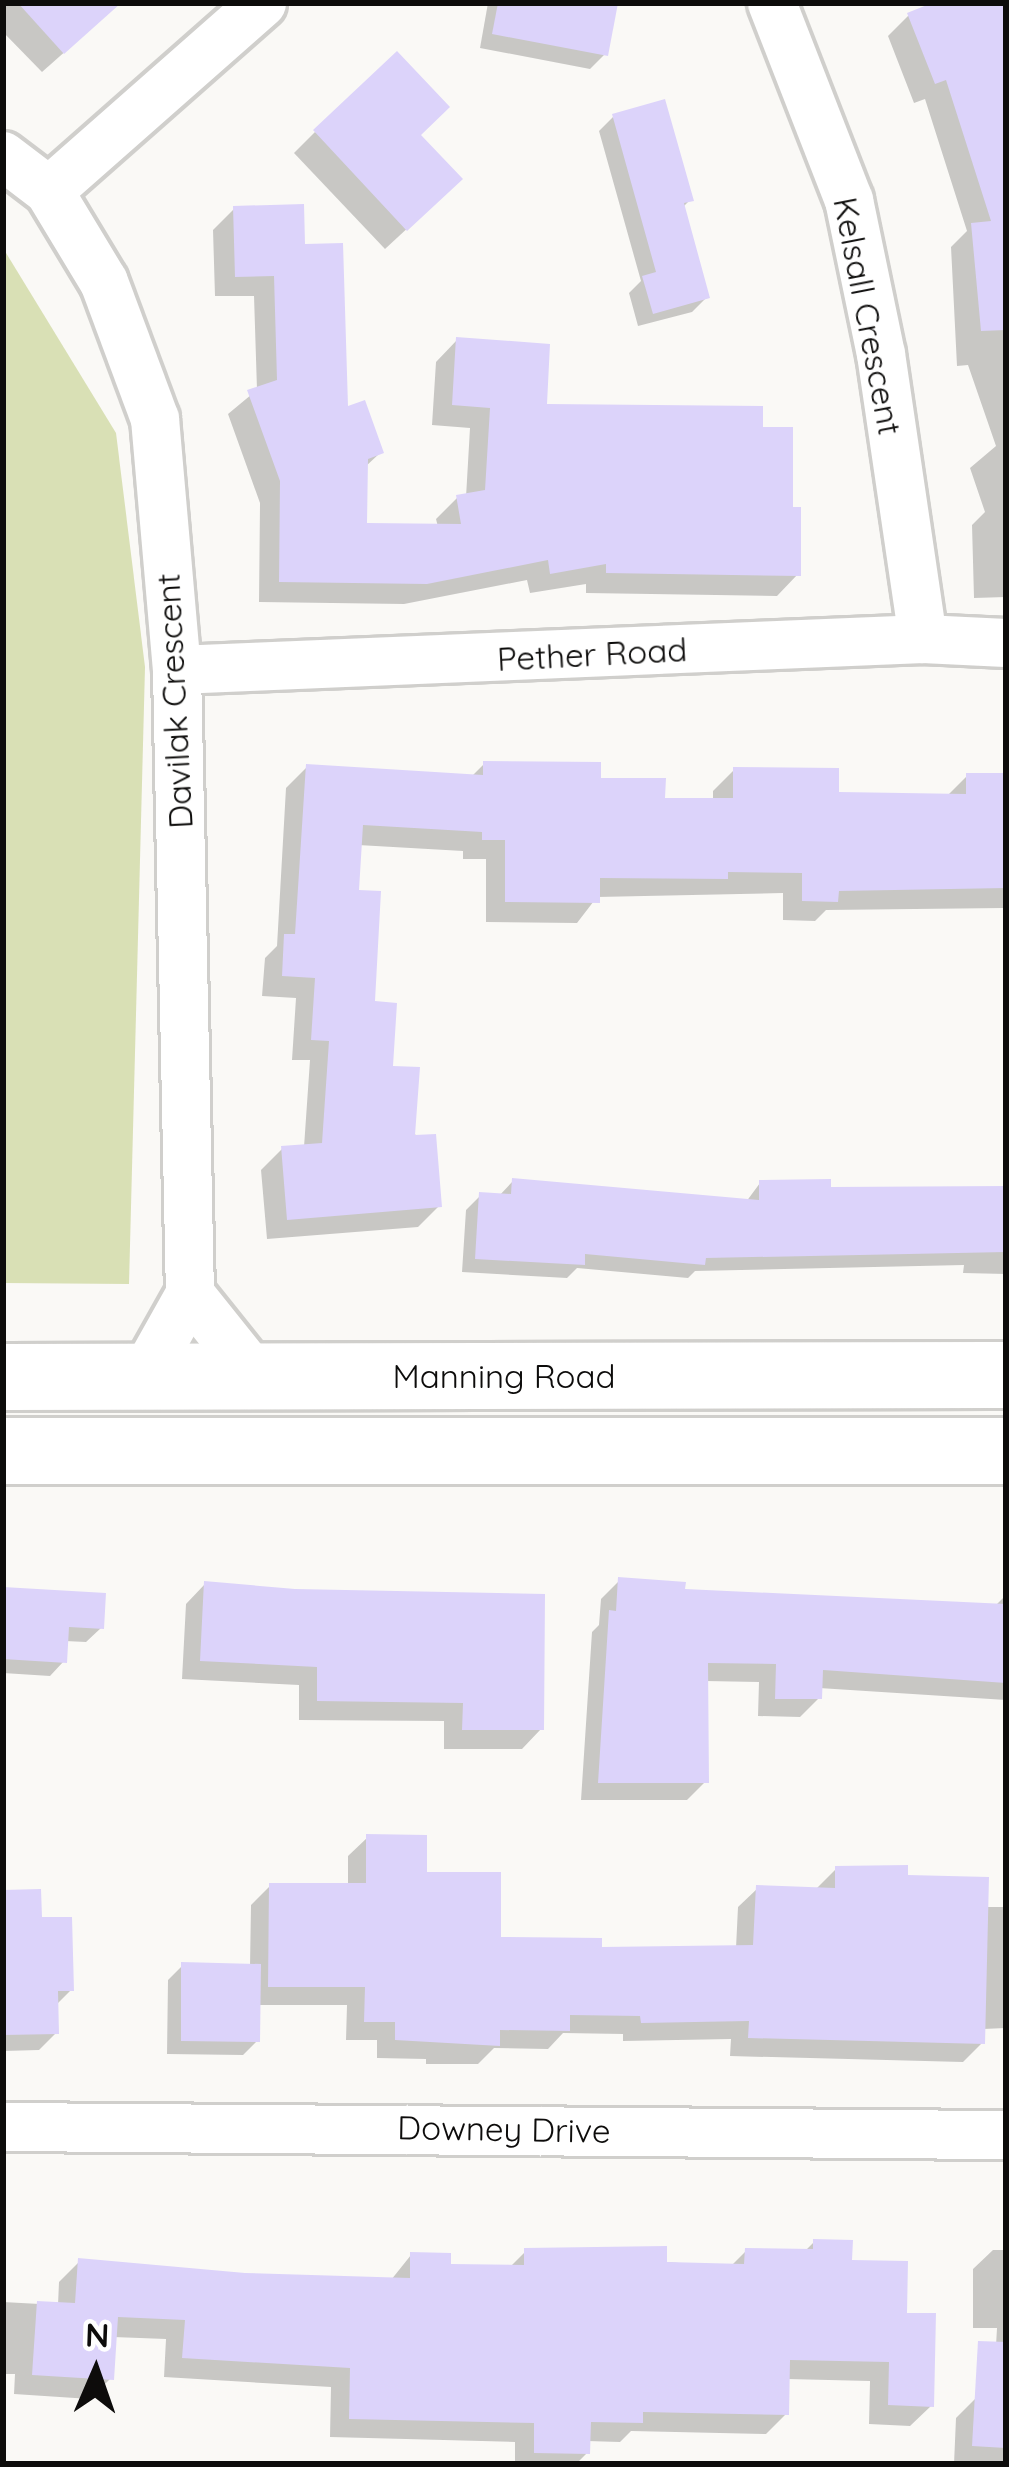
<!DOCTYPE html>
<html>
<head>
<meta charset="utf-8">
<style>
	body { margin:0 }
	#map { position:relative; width:1009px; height:2467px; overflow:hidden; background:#faf9f6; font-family:Quicksand,sans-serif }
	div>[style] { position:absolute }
	.green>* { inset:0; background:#d9e0b5 }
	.shadow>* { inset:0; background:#0003 }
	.building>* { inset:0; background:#dcd3fa }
	.roads { filter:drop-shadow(3px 0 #d0cfcc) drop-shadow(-3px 0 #d0cfcc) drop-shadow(0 3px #d0cfcc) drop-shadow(0 -3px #d0cfcc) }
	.minor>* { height:48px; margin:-24px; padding:0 24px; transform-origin:24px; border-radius:24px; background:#fff }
	.primary>* { height:66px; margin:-33px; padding:0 33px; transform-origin:33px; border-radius:33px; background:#fff }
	span { translate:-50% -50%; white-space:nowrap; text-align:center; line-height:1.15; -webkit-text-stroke:10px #fff; paint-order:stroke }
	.street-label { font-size:33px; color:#0d0c0b }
	.frame { position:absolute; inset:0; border:6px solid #0d0c0b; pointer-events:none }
	.north { position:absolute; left:36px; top:2311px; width:120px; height:120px; -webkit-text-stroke:9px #fff; paint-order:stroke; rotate:2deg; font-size:33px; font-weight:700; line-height:48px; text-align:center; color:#0d0c0b }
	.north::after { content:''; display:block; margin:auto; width:42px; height:54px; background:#0d0c0b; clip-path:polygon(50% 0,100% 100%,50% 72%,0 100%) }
</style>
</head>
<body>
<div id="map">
	<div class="green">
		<i style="clip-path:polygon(3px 248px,116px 433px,145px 667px,129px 1284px,3px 1283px)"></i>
	</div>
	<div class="shadow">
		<i style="clip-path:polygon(3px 3px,120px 3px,42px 72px,3px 32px)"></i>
		<i style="clip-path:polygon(488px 3px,614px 3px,605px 54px,590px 69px,480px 48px)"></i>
		<i style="clip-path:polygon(941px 3px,1006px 3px,1006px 597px,974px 598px,972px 525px,985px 512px,970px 468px,996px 446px,968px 365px,957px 366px,951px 247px,967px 231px,925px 99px,914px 103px,888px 36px,909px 15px)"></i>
		<i style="clip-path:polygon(613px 117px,690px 200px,682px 208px,707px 297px,692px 312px,638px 326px,629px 293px,641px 281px,599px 131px)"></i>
		<i style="clip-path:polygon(315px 132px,438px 200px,385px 249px,294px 153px)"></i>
		<i style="clip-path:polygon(234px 209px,302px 247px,345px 410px,380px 453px,364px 468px,364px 526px,438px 527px,436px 519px,457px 498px,466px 497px,470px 428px,432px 425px,436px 362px,457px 340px,543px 407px,760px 430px,790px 509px,798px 574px,777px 596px,586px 593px,586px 584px,530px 593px,527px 580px,404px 604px,259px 602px,260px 503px,228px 414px,257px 390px,254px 296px,215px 296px,213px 230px)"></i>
		<i style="clip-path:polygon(484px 764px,598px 781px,662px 801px,713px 801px,713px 791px,734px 770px,836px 795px,947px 796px,967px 776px,1006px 774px,1006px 944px,1004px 908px,826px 910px,815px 921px,783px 920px,783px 893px,597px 897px,577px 923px,486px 922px,486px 859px,463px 859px,463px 851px,358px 845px,356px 893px,372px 1004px,439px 1206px,418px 1227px,267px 1239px,261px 1170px,282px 1149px,304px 1147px,310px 1060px,292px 1060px,296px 998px,262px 996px,265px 958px,277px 946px,286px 788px,307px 767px,471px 777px)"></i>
		<i style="clip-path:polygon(513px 1181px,746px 1202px,760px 1183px,828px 1190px,1006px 1188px,1006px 1274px,963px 1273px,964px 1265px,695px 1271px,688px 1278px,577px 1268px,567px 1278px,462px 1272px,466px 1210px,480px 1196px,498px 1197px)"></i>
		<i style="clip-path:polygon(620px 1580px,682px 1592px,995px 1606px,1006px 1595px,1006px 1700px,819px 1688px,819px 1698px,800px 1717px,758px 1716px,759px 1682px,705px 1681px,706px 1781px,687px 1800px,581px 1800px,592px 1632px,599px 1625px,601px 1599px)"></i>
		<i style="clip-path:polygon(205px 1584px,295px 1592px,541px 1729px,522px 1749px,444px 1749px,444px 1721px,299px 1720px,299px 1685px,182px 1679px,186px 1604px)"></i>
		<i style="clip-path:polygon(3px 1591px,101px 1628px,86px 1642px,65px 1641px,64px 1661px,50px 1676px,3px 1673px)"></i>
		<i style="clip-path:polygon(368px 1837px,424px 1875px,498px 1940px,599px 1950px,736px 1948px,738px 1907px,758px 1888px,817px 1888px,836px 1869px,905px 1878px,985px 1907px,1006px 1907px,1006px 2028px,983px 2029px,982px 2043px,963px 2062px,730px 2056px,731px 2039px,623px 2041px,623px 2034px,563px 2033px,548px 2049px,494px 2048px,478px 2064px,426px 2064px,426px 2059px,377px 2058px,377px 2040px,346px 2040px,347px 2005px,258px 2005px,257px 2041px,243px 2055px,167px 2054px,168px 1980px,183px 1965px,250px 1966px,251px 1905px,270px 1886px,348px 1886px,348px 1856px)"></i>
		<i style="clip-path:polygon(3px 1959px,71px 1990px,56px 2005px,56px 2033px,39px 2050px,3px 2051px)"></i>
		<i style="clip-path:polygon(814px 2242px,849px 2263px,904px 2316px,931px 2406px,910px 2426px,869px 2424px,870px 2381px,787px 2379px,786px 2414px,766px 2434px,631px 2431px,620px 2442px,587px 2441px,587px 2453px,576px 2464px,515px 2464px,515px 2442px,330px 2437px,331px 2387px,164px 2377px,166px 2339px,113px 2337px,111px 2378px,90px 2399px,14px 2394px,15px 2374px,3px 2374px,3px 2302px,58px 2305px,59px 2282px,79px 2262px,245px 2276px,391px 2280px,411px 2255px,447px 2267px,509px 2268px,526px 2251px,730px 2267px,746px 2251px,804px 2252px)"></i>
		<i style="clip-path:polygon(993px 2250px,1006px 2250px,1006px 2464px,954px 2464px,956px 2418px,976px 2398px,993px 2399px,997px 2328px,973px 2328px,973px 2269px)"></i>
	</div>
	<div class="building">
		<i style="clip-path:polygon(18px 3px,121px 3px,64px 54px)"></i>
		<i style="clip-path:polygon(498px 3px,618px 3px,608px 56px,492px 34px)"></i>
		<i style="clip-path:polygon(932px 3px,1006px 3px,1006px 330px,981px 331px,971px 223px,991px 221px,946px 80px,935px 84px,907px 13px)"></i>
		<i style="clip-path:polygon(397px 51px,450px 107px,421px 135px,463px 179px,407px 231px,313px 130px)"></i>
		<i style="clip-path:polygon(665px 99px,694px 201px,684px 203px,710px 298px,653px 314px,642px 276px,656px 272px,612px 114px)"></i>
		<i style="clip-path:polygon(304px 204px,305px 244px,343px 243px,348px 406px,365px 400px,384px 453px,368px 459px,367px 523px,461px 524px,456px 495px,485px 490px,490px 408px,452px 405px,456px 337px,550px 344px,547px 404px,763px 406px,763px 427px,793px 427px,793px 507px,801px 507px,801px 576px,606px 573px,606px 564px,550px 574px,548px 560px,427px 584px,279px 582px,280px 481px,247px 390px,277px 380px,274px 276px,235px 277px,233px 206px)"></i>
		<i style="clip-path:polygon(483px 761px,601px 762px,601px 778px,666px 778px,665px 798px,733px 798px,733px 767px,839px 768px,839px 792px,966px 794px,966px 773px,1006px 773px,1006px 888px,839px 891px,838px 902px,802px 901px,802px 873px,728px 872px,728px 879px,600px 878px,600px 903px,505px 902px,505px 840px,482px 840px,482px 832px,363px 825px,359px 890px,381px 891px,375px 1001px,397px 1003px,393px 1066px,420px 1067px,415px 1135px,436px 1134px,442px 1207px,287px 1220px,281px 1146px,322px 1143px,329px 1041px,311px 1040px,315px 978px,282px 976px,284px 934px,295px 934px,306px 764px,483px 775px)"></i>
		<i style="clip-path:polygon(512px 1178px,759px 1200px,759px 1180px,831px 1179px,831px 1187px,1006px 1186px,1006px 1252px,706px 1258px,705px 1265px,585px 1254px,585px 1265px,475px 1259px,479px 1192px,511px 1194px)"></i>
		<i style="clip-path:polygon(618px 1577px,686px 1582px,685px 1589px,1006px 1604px,1006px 1683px,823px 1670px,822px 1699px,775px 1699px,776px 1664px,708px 1663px,709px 1783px,598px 1783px,609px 1610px,616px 1611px)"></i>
		<i style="clip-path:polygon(204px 1581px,295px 1589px,545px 1594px,544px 1730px,462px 1730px,463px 1703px,317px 1701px,317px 1667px,200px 1661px)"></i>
		<i style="clip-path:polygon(3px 1587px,106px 1593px,104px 1629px,69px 1627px,67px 1663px,3px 1659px)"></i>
		<i style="clip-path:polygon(366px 1834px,427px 1835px,427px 1872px,501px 1872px,501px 1937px,602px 1938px,602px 1947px,753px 1945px,756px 1885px,835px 1888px,835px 1866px,908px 1865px,908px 1875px,989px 1877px,985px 2044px,748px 2038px,749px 2021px,641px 2023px,640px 2016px,570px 2015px,570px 2031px,500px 2030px,500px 2046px,395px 2040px,395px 2022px,364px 2022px,365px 1987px,268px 1987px,269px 1883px,366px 1883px)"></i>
		<i style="clip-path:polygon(41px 1889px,42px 1917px,72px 1917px,74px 1991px,58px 1991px,59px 2034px,3px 2035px,3px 1890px)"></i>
		<i style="clip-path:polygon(181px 1962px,261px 1964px,260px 2042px,181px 2041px)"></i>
		<i style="clip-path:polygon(813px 2239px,853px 2240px,852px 2260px,908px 2261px,907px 2313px,936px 2313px,934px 2407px,888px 2405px,889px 2362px,790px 2360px,789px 2415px,643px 2412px,643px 2423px,591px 2422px,590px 2454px,534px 2453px,534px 2423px,349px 2419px,350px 2368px,182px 2358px,185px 2320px,118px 2317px,114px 2380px,32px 2375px,37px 2301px,75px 2303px,78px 2258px,245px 2273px,410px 2278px,410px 2252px,451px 2253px,451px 2264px,524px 2265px,524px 2248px,667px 2246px,667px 2262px,744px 2264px,745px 2248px,813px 2249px)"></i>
		<i style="clip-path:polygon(978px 2341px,1006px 2342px,1006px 2448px,972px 2446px)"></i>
	</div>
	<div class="roads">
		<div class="minor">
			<i style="left:772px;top:3px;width:212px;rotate:68.7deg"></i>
			<i style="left:849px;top:200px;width:157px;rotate:78.3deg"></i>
			<i style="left:881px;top:354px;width:288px;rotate:81.6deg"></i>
			<i style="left:3px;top:156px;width:58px;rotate:37.3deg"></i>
			<i style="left:49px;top:191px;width:106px;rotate:58.9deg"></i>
			<i style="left:104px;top:282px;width:146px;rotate:69.6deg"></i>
			<i style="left:155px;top:419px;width:252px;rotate:85deg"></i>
			<i style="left:177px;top:670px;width:624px;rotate:88.81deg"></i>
			<i style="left:190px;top:1294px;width:94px;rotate:119.3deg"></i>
			<i style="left:49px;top:191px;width:284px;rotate:-41.4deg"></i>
			<i style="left:177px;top:670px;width:747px;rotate:-2.38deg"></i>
			<i style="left:923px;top:639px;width:83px;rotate:2.8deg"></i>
			<i style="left:190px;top:1294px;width:104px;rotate:51.3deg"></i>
			<i style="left:3px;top:2127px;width:1003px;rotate:0.46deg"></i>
		</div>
		<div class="primary">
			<i style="left:3px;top:1377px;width:1003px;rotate:-0.11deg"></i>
			<i style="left:3px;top:1451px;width:1003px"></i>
		</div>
	</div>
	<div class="street-label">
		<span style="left:868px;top:316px;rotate:79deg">Kelsall Crescent</span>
		<span style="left:592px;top:654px;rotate:-3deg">Pether Road</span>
		<span style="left:174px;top:701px;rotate:-93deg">Davilak Crescent</span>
		<span style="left:504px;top:1376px">Manning Road</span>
		<span style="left:504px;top:2129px;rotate:1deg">Downey Drive</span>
	</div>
	<div class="frame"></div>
	<div class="north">N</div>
</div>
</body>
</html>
